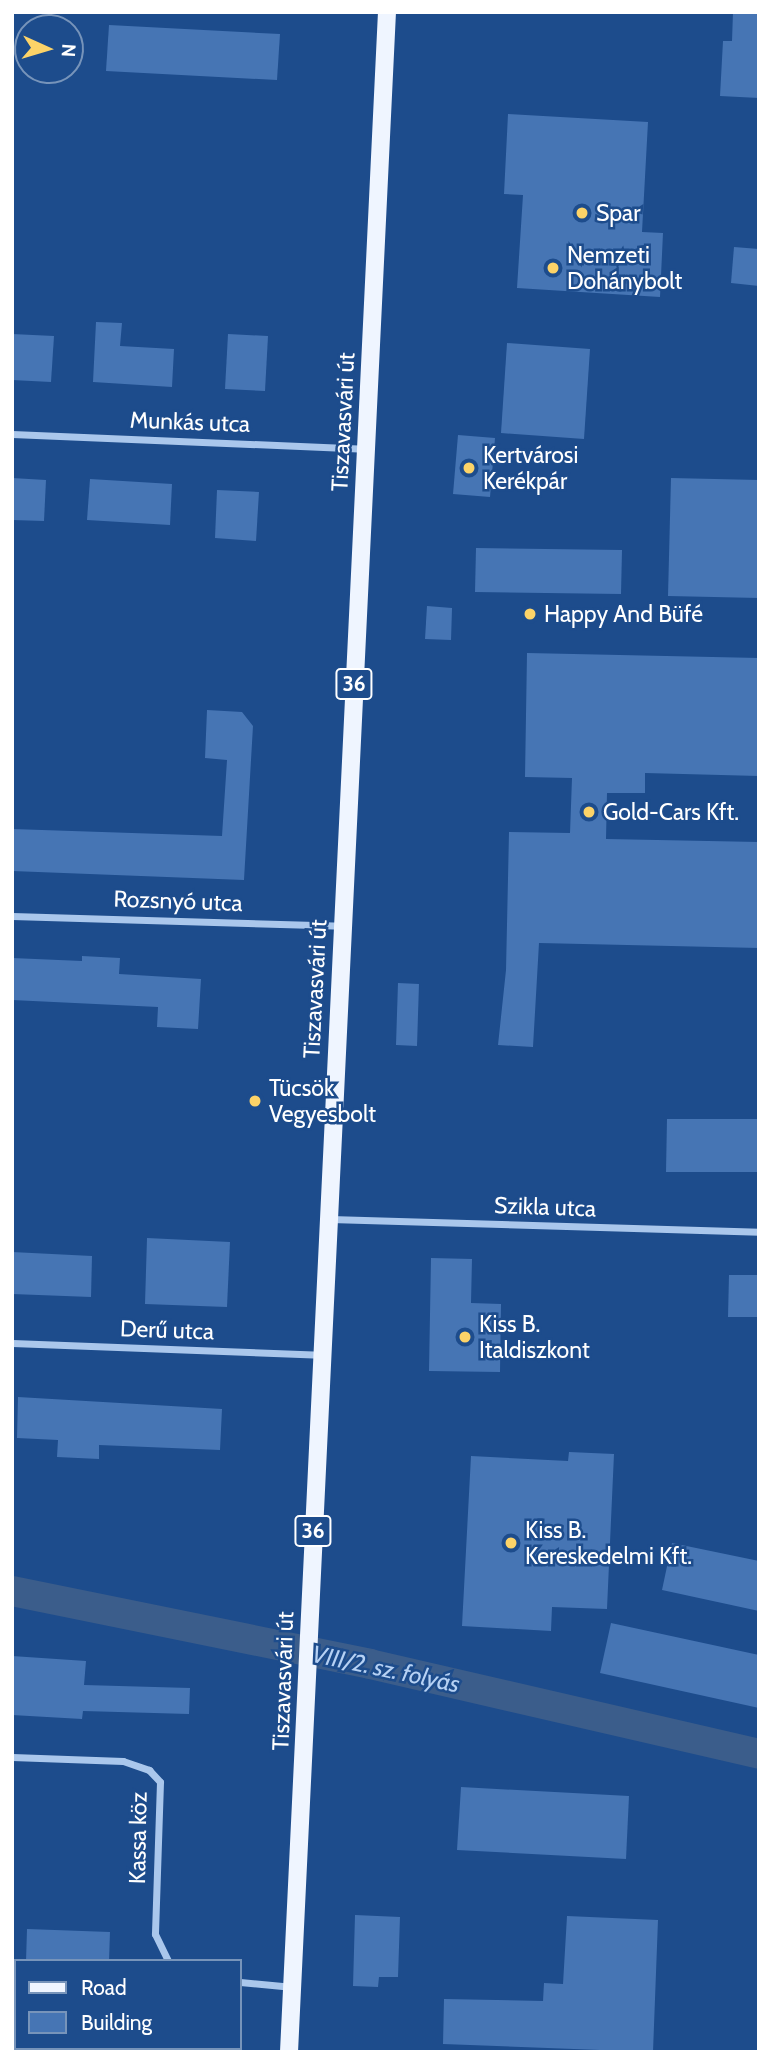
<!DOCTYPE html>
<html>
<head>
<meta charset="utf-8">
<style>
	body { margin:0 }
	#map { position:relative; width:771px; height:2064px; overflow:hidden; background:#1d4c8c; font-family:Cabin,sans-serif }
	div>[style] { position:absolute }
	.canal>* { height:30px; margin:-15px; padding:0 15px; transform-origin:15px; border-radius:15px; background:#3b5d8b }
	.building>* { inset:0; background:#4675b4 }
	.street>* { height:7px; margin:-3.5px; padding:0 3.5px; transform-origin:3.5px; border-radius:3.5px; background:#aac7ec }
	.primary>* { height:18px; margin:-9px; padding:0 9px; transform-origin:9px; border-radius:9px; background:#eff5ff }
	.dots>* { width:19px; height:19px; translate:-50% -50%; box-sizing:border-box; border:4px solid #1d4c8c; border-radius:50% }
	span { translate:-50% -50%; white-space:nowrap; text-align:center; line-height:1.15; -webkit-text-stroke:5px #1d4c8c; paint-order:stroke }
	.shield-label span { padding:2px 5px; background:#1d4c8c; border:2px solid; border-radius:5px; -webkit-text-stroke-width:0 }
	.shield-label { font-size:21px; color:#fff; font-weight:700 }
	.poi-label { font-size:23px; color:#fff }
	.left { translate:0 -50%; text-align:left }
	.street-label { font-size:23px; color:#fff }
	.water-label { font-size:24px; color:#b6d1f4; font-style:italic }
	.frame { position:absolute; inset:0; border:14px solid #fff; pointer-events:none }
	.legend { position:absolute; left:14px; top:1959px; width:228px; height:91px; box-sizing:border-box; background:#1d4c8c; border:2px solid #7794ba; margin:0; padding:9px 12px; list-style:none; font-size:21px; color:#fff }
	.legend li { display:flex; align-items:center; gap:14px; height:35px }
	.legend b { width:35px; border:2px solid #7794ba }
	.north { position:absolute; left:14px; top:14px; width:70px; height:70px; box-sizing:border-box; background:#1d4c8c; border:2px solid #7794ba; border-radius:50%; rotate:94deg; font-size:19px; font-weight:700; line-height:28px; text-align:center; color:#fff }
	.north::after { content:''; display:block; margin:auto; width:24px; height:32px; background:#fcd368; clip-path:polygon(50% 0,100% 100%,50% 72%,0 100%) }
</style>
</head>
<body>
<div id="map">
	<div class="canal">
		<i style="left:12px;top:1591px;width:365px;rotate:11.5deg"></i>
		<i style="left:370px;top:1664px;width:399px;rotate:13deg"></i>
	</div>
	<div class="building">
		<i style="clip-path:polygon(733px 12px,759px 12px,759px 98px,720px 96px,723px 41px,732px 41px)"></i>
		<i style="clip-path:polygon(109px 25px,280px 34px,277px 80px,106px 71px)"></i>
		<i style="clip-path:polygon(508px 114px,648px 122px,642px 232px,663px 233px,660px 297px,517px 288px,523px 195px,504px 194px)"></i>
		<i style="clip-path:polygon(734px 247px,759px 249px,759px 286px,731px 283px)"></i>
		<i style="clip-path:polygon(96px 322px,122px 323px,120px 346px,174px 349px,172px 387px,93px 382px)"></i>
		<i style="clip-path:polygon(12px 334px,54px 336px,51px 382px,12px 380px)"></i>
		<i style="clip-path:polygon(228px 334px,268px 336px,265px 391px,225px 389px)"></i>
		<i style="clip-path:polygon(507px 343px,590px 349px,584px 439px,501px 433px)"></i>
		<i style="clip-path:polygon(458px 435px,495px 438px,490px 497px,453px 494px)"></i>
		<i style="clip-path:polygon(12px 478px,46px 480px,44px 521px,12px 520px)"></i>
		<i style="clip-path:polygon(671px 478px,759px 480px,759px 598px,668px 596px)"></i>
		<i style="clip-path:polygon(90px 479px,172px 484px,170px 525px,87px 520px)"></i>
		<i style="clip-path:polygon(217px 490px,259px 492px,256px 541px,215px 538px)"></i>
		<i style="clip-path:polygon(476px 548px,622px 550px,621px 594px,475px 592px)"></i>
		<i style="clip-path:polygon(427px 606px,452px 608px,451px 640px,425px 639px)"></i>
		<i style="clip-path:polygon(527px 653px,759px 658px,759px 776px,645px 773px,645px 793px,607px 793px,606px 839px,759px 842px,759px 948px,539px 943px,533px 1047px,498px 1045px,506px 970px,509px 832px,570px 833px,572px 778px,525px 777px)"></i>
		<i style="clip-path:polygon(207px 710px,242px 712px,253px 726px,244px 880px,12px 871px,12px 829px,222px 836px,227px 760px,205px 758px)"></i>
		<i style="clip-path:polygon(82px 956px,120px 958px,119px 974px,201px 979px,198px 1029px,157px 1027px,158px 1007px,12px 1000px,12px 958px,82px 961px)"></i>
		<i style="clip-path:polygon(398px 983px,419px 984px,417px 1046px,396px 1045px)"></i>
		<i style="clip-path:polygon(667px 1119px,759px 1119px,759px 1172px,666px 1172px)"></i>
		<i style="clip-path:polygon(147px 1238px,230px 1242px,227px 1307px,145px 1304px)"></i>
		<i style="clip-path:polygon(12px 1252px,92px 1256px,91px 1297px,12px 1294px)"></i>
		<i style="clip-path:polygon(431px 1258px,472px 1259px,471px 1303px,501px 1304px,500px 1372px,429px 1371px)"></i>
		<i style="clip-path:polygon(729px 1275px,759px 1275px,759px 1317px,728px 1317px)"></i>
		<i style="clip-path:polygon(18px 1397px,222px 1409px,220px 1450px,99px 1445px,99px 1459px,57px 1457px,58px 1440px,17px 1438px)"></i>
		<i style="clip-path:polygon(569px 1452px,614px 1454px,607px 1609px,552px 1607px,551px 1631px,462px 1626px,471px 1456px,568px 1461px)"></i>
		<i style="clip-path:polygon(672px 1543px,759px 1561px,759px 1611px,662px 1590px)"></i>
		<i style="clip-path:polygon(611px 1623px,759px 1655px,759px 1708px,600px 1673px)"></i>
		<i style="clip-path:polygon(12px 1656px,86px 1661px,84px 1685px,190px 1688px,189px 1714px,83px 1711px,82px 1719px,12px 1715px)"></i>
		<i style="clip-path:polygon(461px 1787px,629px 1796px,626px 1859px,457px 1850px)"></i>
		<i style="clip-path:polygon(355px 1915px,400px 1917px,398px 1977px,379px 1977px,378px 1987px,353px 1986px)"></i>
		<i style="clip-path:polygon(567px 1916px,658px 1920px,653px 2052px,443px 2044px,444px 1999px,543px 2001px,544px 1983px,563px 1984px)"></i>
		<i style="clip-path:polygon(27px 1929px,110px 1932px,109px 1961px,26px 1961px)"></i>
	</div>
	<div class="street">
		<i style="left:12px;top:434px;width:352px;rotate:2.4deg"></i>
		<i style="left:12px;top:916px;width:330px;rotate:1.7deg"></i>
		<i style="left:330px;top:1219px;width:429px;rotate:1.7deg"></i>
		<i style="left:12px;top:1343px;width:308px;rotate:2.2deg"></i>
		<i style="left:12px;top:1757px;width:111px;rotate:2.1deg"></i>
		<i style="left:123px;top:1761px;width:28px;rotate:19deg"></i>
		<i style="left:149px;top:1770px;width:16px;rotate:47deg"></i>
		<i style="left:160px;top:1782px;width:152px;rotate:91.9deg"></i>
		<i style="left:155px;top:1934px;width:30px;rotate:64deg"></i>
		<i style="left:12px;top:1982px;width:4px"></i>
		<i style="left:240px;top:1982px;width:53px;rotate:5.4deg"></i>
	</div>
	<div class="primary">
		<i style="left:289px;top:2052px;width:2042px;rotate:-87.25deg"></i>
	</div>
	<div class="dots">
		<i style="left:582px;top:213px;background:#fcd368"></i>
		<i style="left:553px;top:268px;background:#fcd368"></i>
		<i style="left:469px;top:468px;background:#fcd368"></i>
		<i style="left:530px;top:614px;background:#fcd368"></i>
		<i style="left:589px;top:812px;background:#fcd368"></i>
		<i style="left:255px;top:1101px;background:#fcd368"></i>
		<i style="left:465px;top:1337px;background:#fcd368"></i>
		<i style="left:511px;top:1543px;background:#fcd368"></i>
	</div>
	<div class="shield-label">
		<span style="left:354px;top:684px">36</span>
		<span style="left:313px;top:1531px">36</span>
	</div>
	<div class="poi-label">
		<span class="left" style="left:596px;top:213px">Spar</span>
		<span class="left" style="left:567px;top:268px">Nemzeti<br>Dohánybolt</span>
		<span class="left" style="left:483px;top:468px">Kertvárosi<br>Kerékpár</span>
		<span class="left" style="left:544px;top:614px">Happy And Büfé</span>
		<span class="left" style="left:603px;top:812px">Gold-Cars Kft.</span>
		<span class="left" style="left:269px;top:1101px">Tücsök<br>Vegyesbolt</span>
		<span class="left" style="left:479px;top:1337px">Kiss B.<br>Italdiszkont</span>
		<span class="left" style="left:525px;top:1543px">Kiss B.<br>Kereskedelmi Kft.</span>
	</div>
	<div class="street-label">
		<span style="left:190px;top:422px;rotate:2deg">Munkás utca</span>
		<span style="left:343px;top:422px;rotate:-87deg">Tiszavasvári út</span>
		<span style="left:178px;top:901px;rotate:2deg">Rozsnyó utca</span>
		<span style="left:315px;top:989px;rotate:-87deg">Tiszavasvári út</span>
		<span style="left:545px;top:1207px;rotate:2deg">Szikla utca</span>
		<span style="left:167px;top:1330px;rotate:2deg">Derű utca</span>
		<span style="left:283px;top:1681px;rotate:-88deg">Tiszavasvári út</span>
		<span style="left:138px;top:1838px;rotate:-89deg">Kassa köz</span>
	</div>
	<div class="water-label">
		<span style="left:386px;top:1669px;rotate:12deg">VIII/2. sz. folyás</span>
	</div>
	<div class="frame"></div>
	<ul class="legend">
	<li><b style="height:9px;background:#eff5ff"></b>Road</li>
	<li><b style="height:19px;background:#4675b4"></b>Building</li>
	</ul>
	<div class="north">N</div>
</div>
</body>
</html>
